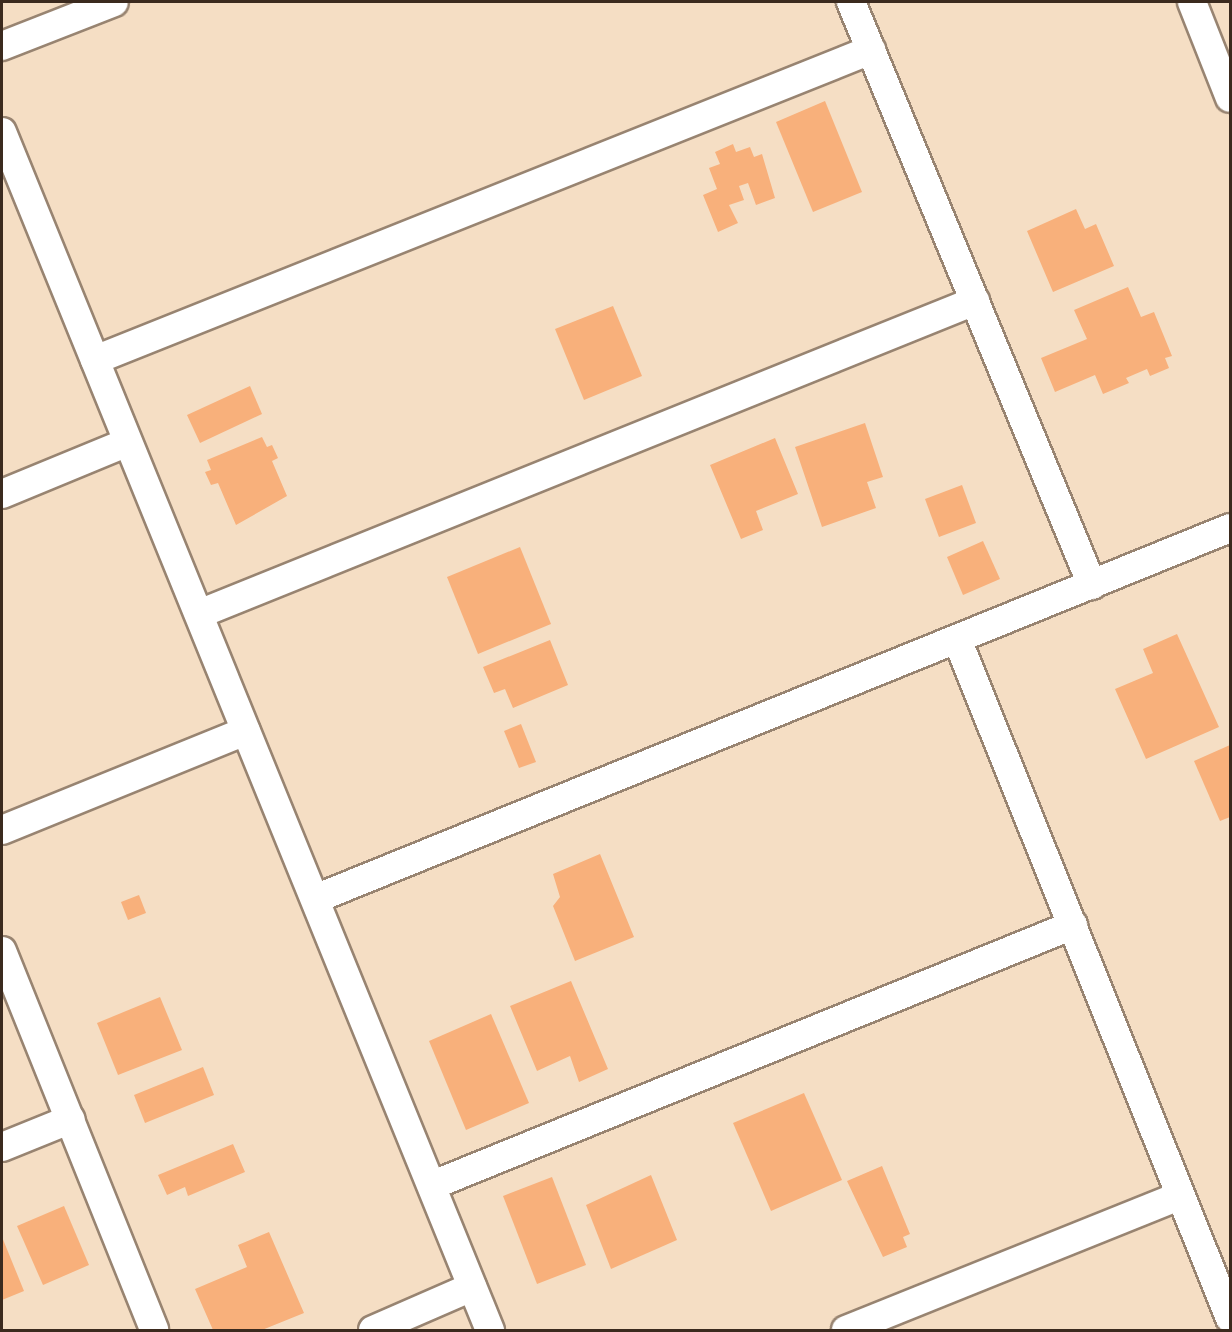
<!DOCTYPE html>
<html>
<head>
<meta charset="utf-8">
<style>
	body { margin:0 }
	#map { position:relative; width:1232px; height:1332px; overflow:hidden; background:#f5dec4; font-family:Delius,sans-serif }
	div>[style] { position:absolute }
	.building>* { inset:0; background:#f8b07b }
	.roads { filter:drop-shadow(2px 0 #988471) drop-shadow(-2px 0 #988471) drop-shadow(0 2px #988471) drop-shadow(0 -2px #988471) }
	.minor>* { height:28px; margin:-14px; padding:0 14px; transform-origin:14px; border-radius:14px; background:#fff }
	span { translate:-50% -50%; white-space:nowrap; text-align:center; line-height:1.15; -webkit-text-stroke:4.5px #fff; paint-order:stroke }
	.frame { position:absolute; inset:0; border:3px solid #3b2a1e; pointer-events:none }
</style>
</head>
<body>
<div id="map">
	<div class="building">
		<i style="clip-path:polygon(825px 101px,862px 192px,813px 212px,776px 122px)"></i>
		<i style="clip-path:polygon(733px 144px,736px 152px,750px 147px,754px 157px,762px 154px,775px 198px,756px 205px,748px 183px,739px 186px,744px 200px,729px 205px,738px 223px,718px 232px,703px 195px,717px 189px,709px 168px,720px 164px,715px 152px)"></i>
		<i style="clip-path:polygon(1076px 209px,1085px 229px,1096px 224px,1114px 266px,1053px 292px,1027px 231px)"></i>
		<i style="clip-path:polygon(1128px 287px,1141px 317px,1154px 312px,1172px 356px,1165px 358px,1169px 368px,1150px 376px,1147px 369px,1126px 378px,1129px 383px,1103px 394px,1095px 375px,1055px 392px,1041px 358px,1087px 339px,1074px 310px)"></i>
		<i style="clip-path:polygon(613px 306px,642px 376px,584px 400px,555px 329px)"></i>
		<i style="clip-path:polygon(250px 386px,262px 414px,200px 443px,187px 415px)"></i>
		<i style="clip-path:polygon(865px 423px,883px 477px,867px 482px,876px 508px,822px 527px,795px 447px)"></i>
		<i style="clip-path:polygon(262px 437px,267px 447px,272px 445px,278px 458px,272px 461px,287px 496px,236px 525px,218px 483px,211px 485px,205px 472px,211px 470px,207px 460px)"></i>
		<i style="clip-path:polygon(775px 438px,798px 494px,756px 511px,763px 530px,741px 539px,710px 465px)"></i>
		<i style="clip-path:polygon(962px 485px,976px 523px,939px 537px,925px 499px)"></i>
		<i style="clip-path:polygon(983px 541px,1000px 579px,963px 595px,947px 557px)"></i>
		<i style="clip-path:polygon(520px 547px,551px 624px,478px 654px,447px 577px)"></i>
		<i style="clip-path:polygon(1177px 634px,1219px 727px,1146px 759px,1115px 689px,1153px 673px,1143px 649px)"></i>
		<i style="clip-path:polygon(550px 640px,568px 685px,513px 708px,505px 689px,494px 693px,483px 667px)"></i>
		<i style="clip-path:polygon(521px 724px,536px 762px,519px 768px,504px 731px)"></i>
		<i style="clip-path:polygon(1230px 745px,1230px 817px,1220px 821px,1194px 761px)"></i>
		<i style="clip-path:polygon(600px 854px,634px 937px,575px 961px,553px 906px,560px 897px,553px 874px)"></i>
		<i style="clip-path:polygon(139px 895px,146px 913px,128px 920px,121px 902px)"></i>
		<i style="clip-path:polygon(571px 981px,608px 1069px,579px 1082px,570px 1056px,537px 1071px,510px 1006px)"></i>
		<i style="clip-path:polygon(160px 997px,182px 1050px,118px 1075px,97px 1023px)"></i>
		<i style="clip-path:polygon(491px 1014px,529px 1103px,466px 1130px,429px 1041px)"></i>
		<i style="clip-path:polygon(203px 1067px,214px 1095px,145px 1123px,134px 1095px)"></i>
		<i style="clip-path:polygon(804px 1093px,842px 1180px,771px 1211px,733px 1123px)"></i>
		<i style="clip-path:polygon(233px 1144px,245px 1172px,188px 1196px,185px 1187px,167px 1195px,158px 1175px)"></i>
		<i style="clip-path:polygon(882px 1166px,910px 1234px,903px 1237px,907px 1247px,883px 1257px,847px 1181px)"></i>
		<i style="clip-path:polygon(651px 1175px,677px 1240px,611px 1269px,586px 1205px)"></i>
		<i style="clip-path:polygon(552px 1177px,586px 1265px,537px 1284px,503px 1196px)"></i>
		<i style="clip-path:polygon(64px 1206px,89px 1265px,43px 1285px,17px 1226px)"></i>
		<i style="clip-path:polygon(269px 1232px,304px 1313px,262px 1330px,213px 1330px,195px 1289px,247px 1267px,238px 1245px)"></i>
		<i style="clip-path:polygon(2px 1237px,24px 1291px,2px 1300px)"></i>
	</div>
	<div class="roads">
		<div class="minor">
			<i style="left:851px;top:2px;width:631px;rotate:67.54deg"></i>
			<i style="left:1192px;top:2px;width:103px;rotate:68.4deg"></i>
			<i style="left:2px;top:46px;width:120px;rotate:-21.4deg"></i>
			<i style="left:2px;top:132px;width:1294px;rotate:67.84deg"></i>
			<i style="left:95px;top:360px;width:836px;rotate:-21.78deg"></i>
			<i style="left:2px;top:494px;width:136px;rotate:-22.4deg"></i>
			<i style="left:199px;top:614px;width:837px;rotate:-21.97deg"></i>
			<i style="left:957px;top:639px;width:732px;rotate:68.1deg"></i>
			<i style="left:2px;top:830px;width:263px;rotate:-22.1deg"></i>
			<i style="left:315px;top:899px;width:987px;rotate:-22.07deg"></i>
			<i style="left:2px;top:951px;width:408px;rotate:68.1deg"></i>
			<i style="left:2px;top:1147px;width:74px;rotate:-22.1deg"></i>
			<i style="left:433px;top:1185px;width:691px;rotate:-22.11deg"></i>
			<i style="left:373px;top:1330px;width:108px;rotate:-23.5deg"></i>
			<i style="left:846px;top:1330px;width:359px;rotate:-21.9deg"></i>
		</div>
	</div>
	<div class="frame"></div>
</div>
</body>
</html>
